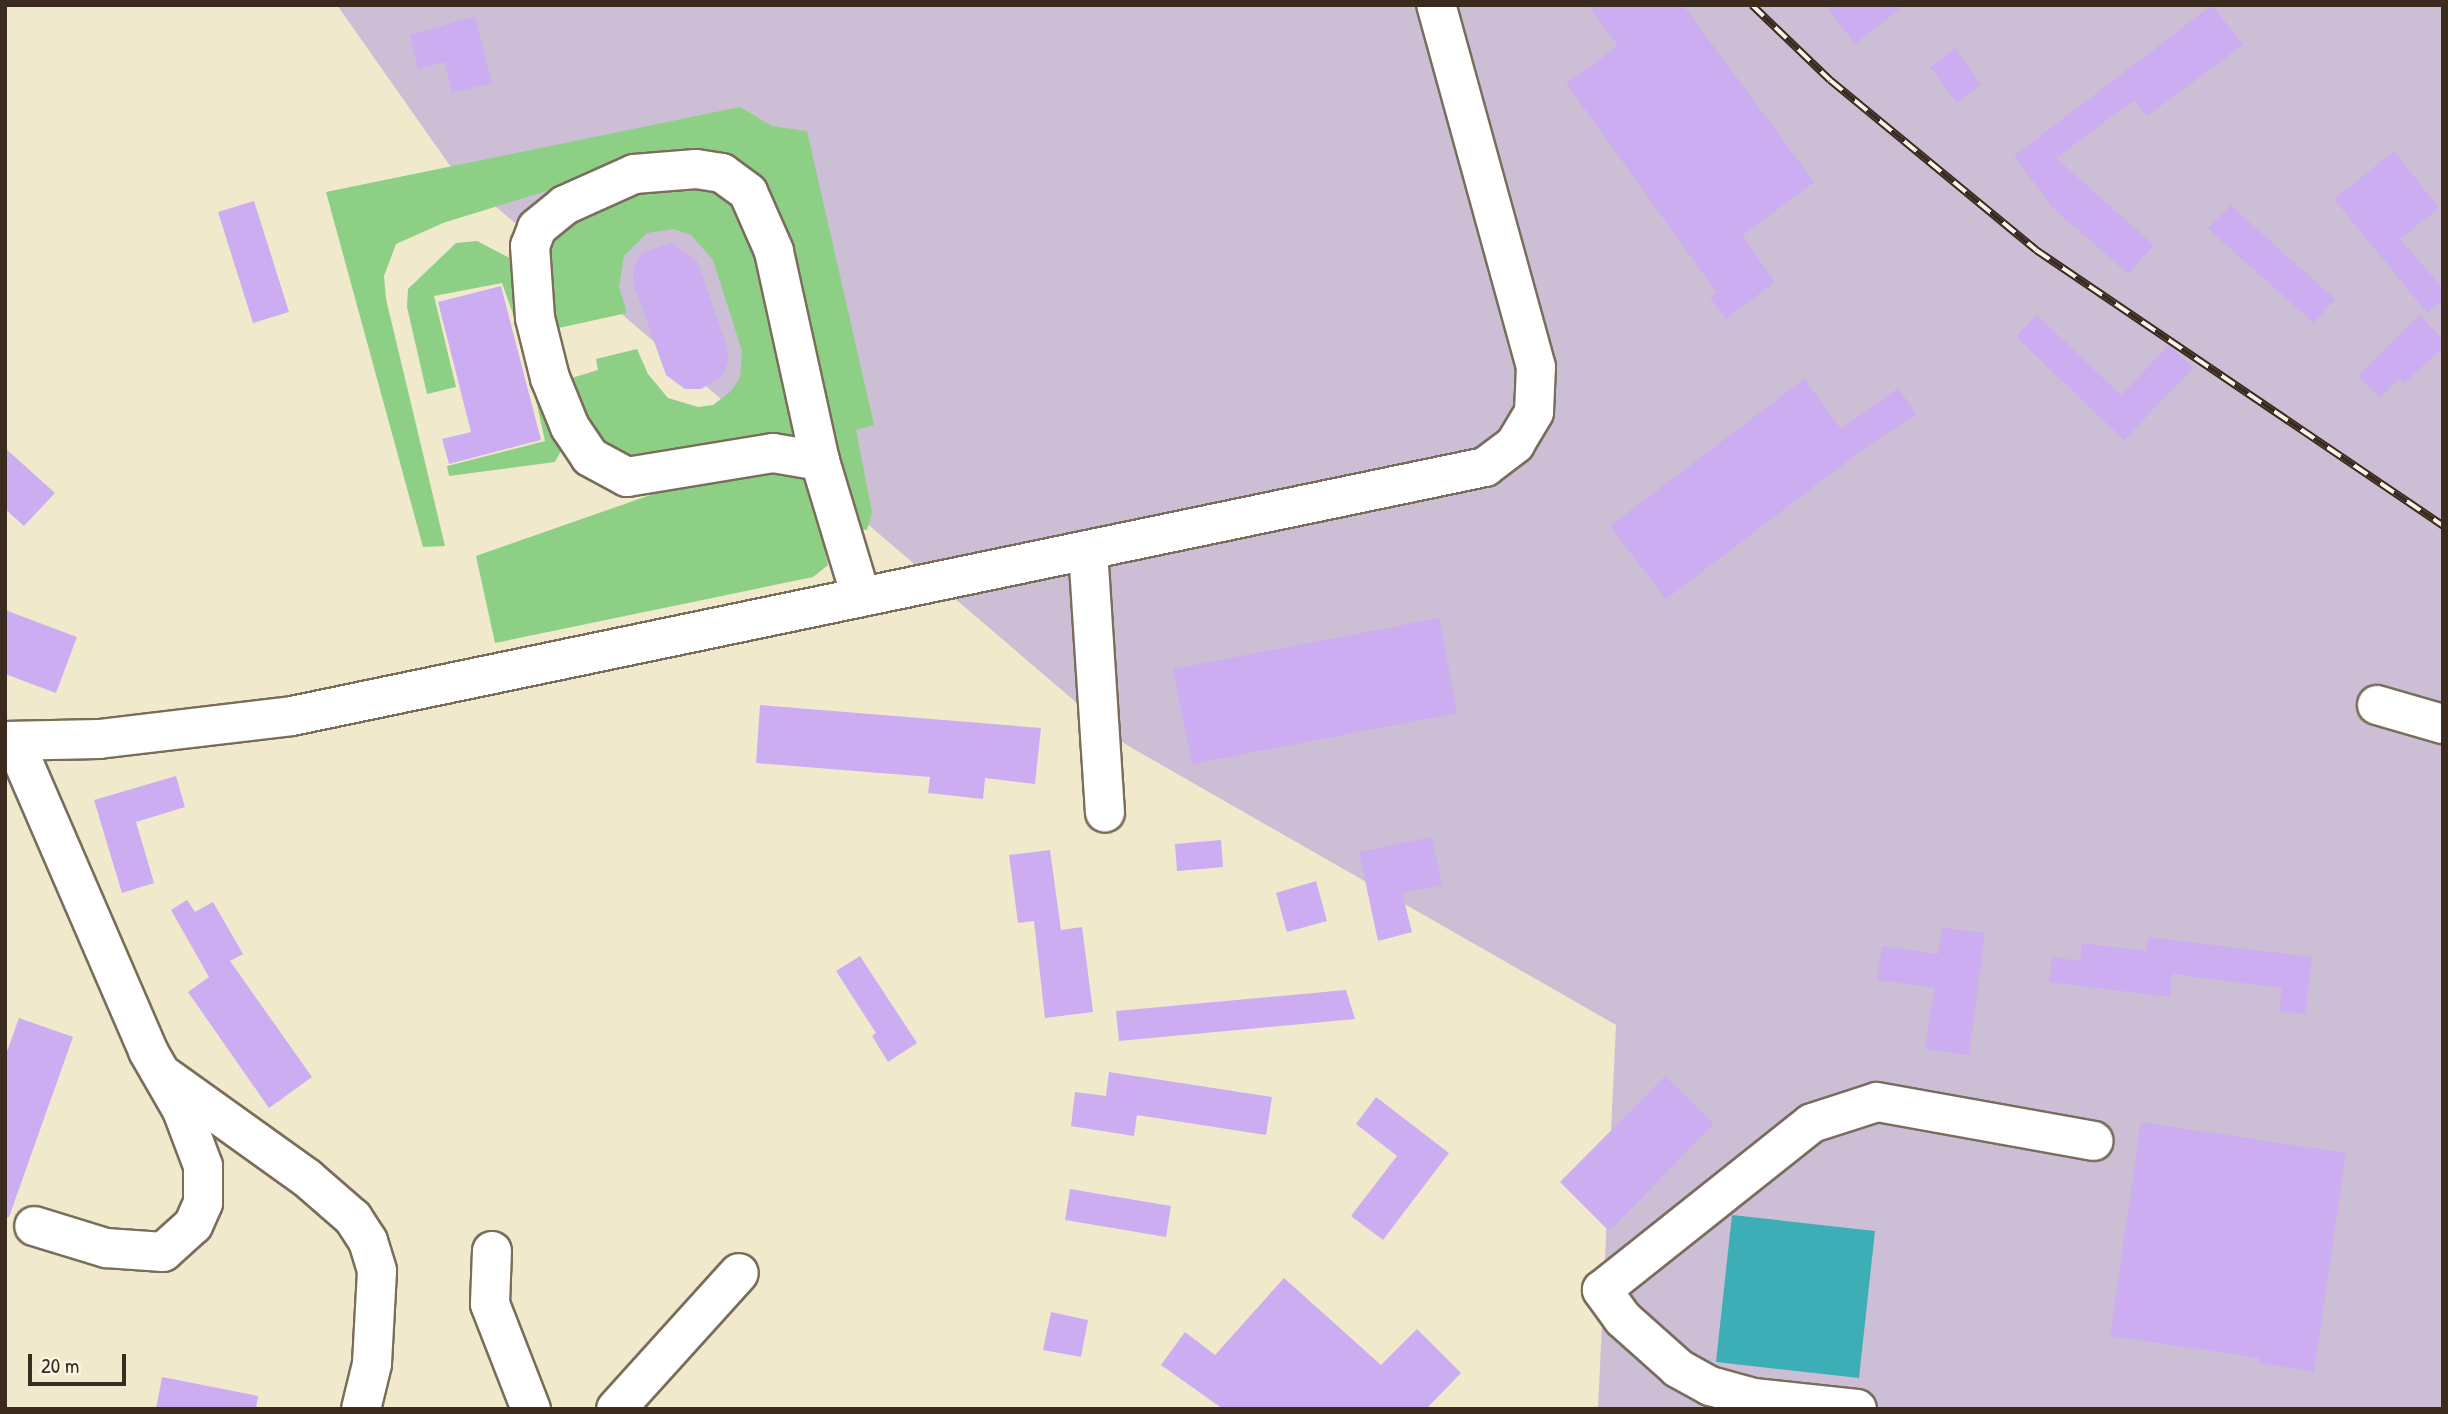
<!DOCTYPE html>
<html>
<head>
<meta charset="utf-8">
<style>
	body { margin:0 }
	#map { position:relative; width:2448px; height:1414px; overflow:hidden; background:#f0e9cc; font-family:"Patrick Hand",sans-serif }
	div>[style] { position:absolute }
	.industrial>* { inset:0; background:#ccbed4 }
	.green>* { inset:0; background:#8ecf86 }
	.water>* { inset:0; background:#3daeb6 }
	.building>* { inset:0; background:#cdadf2 }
	.roads { filter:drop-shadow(2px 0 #7a6d5b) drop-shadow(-2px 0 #7a6d5b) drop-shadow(0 2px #7a6d5b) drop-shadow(0 -2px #7a6d5b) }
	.minor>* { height:38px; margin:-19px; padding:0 19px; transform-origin:19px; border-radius:19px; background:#fff }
	.rail>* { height:8px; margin-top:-4px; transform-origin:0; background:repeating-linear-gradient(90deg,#fcf5e5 0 16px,#3b2a1e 0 32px); box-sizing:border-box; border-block:2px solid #3b2a1e }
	span { translate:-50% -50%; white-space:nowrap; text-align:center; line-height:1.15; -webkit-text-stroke:7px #fcf5e5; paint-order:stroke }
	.frame { position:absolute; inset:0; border:7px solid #3b2a1e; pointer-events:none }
	.scale { position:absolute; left:28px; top:1354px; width:98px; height:32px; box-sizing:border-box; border:4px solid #3b2a1e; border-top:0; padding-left:9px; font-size:21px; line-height:24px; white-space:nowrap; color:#3b2a1e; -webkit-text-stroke:5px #fcf5e5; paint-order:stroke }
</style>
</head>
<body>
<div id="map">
	<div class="industrial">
		<i style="clip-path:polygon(337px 5px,2443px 5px,2443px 1409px,1598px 1409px,1616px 1025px,1125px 744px,453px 170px)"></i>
	</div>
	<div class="green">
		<i style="clip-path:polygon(740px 107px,772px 126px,807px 131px,874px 425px,856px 430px,872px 512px,867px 530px,852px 528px,755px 192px,624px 167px,443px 223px,396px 244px,384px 276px,386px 299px,445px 546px,423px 547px,326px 192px)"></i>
		<i style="clip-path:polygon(689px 187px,716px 193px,735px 207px,753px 234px,811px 445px,634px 466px,595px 439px,568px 379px,598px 370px,596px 359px,637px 349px,648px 374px,668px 398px,698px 407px,713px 405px,730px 392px,740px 378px,742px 351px,713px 260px,691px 235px,673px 229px,647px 233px,624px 256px,619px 287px,627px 313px,554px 329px,547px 233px,639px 189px)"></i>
		<i style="clip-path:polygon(477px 241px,517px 262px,518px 328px,502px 283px,434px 296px,456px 387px,427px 394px,407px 307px,408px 289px,456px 243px)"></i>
		<i style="clip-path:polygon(543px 385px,563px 447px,555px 462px,449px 476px,447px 466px,545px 441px,533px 387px)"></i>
		<i style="clip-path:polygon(739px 464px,804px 476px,813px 486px,828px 565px,813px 577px,495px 643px,476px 556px)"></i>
	</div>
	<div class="water">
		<i style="clip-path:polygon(1732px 1215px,1875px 1231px,1859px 1378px,1716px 1362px)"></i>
	</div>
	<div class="building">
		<i style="clip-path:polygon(1588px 5px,1683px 5px,1814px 182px,1742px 236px,1775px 282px,1726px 319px,1710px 298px,1717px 293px,1566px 83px,1618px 46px)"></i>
		<i style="clip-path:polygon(1825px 5px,1905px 5px,1855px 44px)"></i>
		<i style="clip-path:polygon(2212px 5px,2243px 45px,2147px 116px,2134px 100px,2056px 158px,2154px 245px,2128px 274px,2052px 207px,2014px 156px)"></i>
		<i style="clip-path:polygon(475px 16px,492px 83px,452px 93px,445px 62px,418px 69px,410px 35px)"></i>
		<i style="clip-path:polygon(1955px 48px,1981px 84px,1957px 103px,1930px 67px)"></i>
		<i style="clip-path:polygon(2394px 151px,2439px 208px,2400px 239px,2443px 288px,2443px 299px,2427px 313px,2334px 199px)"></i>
		<i style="clip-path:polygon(254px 201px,289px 312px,253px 323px,218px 212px)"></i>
		<i style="clip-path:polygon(2230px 205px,2335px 299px,2314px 323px,2208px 229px)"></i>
		<i style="clip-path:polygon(672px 243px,697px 261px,727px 347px,728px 363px,721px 377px,701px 389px,685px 389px,666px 375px,633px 282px,634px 266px,642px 253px)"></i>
		<i style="clip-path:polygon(501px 286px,541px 440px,449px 464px,442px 439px,471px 432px,438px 302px)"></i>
		<i style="clip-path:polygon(2037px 315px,2121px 395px,2169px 345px,2193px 368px,2124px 440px,2016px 337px)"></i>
		<i style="clip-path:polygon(2420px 315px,2443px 340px,2443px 348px,2404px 383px,2399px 378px,2380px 397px,2358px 376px)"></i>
		<i style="clip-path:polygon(1804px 379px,1841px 429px,1898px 388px,1917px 415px,1873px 442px,1666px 599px,1610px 526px)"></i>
		<i style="clip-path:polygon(5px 448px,55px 493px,24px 526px,5px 509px)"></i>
		<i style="clip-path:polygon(5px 610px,77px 637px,56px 693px,5px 674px)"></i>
		<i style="clip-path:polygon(1439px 618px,1457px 713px,1192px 764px,1173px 669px)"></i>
		<i style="clip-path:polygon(760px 705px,1041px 728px,1035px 784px,985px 778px,983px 799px,928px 793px,930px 777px,756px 763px)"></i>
		<i style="clip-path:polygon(176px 776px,185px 807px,136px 822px,154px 883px,122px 893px,94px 800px)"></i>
		<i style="clip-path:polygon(1432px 837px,1442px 885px,1402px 893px,1412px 932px,1378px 941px,1359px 852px)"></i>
		<i style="clip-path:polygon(1221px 840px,1223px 867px,1177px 871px,1175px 844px)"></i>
		<i style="clip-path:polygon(1050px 850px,1061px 930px,1082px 927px,1093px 1012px,1045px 1018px,1034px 921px,1018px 923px,1009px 855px)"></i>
		<i style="clip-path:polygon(1316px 881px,1327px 921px,1287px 932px,1276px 893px)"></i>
		<i style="clip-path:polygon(187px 900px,195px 912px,213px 902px,243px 954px,230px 961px,312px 1077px,269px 1108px,188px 992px,209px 977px,171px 910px)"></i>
		<i style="clip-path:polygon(1942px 927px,1985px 933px,1969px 1055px,1925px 1049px,1934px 988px,1877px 980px,1882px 946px,1938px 954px)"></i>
		<i style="clip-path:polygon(2148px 937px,2312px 957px,2305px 1014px,2279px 1011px,2282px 988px,2172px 974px,2170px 997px,2049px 982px,2052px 957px,2080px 961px,2082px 943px,2147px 951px)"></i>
		<i style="clip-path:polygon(860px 956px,917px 1043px,888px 1062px,872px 1036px,876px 1033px,836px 971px)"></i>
		<i style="clip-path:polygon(1346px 990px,1355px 1019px,1119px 1041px,1116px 1011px)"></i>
		<i style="clip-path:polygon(19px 1018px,73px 1037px,9px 1217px,5px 1217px,5px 1057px)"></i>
		<i style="clip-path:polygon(1109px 1072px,1272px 1097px,1266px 1135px,1137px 1115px,1134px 1136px,1071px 1126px,1075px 1092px,1106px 1096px)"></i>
		<i style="clip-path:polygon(1665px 1076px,1714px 1124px,1609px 1231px,1560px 1182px)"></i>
		<i style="clip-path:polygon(1376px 1097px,1449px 1153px,1383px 1240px,1351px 1216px,1397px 1156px,1356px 1124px)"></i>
		<i style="clip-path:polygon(2141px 1122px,2346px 1153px,2314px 1372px,2258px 1363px,2259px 1358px,2110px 1336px)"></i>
		<i style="clip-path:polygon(1070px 1189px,1171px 1206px,1166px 1237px,1065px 1220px)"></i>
		<i style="clip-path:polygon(1284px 1278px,1381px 1365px,1417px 1329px,1461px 1373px,1426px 1409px,1223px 1409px,1161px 1365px,1185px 1332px,1215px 1355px)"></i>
		<i style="clip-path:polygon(1051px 1312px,1088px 1320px,1081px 1357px,1043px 1350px)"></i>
		<i style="clip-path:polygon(162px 1377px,258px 1396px,256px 1409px,156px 1409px)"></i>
	</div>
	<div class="roads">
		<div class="minor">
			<i style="left:820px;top:461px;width:215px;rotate:-102.4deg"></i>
			<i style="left:774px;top:251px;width:64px;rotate:-113.8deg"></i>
			<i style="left:748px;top:192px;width:32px;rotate:-144deg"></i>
			<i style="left:722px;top:173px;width:26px;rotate:-171deg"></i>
			<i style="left:696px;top:169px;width:62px;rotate:175.4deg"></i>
			<i style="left:634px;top:174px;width:76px;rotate:155.8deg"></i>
			<i style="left:565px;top:205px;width:36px;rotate:141deg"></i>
			<i style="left:537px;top:228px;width:19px;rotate:111deg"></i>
			<i style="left:530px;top:246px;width:72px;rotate:86deg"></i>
			<i style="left:535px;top:318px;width:62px;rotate:76deg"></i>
			<i style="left:550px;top:378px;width:53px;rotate:67.8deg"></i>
			<i style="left:570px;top:427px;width:36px;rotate:56deg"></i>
			<i style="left:590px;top:457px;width:42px;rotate:28.4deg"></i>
			<i style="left:627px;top:477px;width:148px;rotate:-9.3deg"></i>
			<i style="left:773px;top:453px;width:48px;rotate:9.7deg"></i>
			<i style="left:820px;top:461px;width:142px;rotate:73.2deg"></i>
			<i style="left:1088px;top:550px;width:263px;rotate:86.3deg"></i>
			<i style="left:2377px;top:705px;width:69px;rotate:16.1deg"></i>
			<i style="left:5px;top:741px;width:94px;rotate:-1.2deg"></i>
			<i style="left:99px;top:739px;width:194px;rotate:-6.8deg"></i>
			<i style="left:292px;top:716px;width:1219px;rotate:-11.79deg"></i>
			<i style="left:1485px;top:467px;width:38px;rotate:-37deg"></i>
			<i style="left:1515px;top:444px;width:37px;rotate:-59deg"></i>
			<i style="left:1534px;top:412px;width:45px;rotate:-87.5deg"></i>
			<i style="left:1536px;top:367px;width:376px;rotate:-105.4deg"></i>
			<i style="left:15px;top:743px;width:335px;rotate:66.6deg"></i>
			<i style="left:148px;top:1051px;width:68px;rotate:60deg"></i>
			<i style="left:182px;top:1110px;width:60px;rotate:69.4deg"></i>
			<i style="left:203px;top:1166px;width:37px;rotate:90deg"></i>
			<i style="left:203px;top:1203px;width:24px;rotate:114deg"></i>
			<i style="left:193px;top:1225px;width:40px;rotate:138deg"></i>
			<i style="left:163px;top:1252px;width:57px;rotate:-176deg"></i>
			<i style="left:106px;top:1248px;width:75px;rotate:-163deg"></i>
			<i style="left:166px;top:1077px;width:173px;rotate:35.6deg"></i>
			<i style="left:307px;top:1178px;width:61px;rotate:41deg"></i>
			<i style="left:353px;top:1218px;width:27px;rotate:57deg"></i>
			<i style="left:368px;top:1241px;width:31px;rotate:73deg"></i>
			<i style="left:377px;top:1271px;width:93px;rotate:93.1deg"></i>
			<i style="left:372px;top:1364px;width:46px;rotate:103.7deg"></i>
			<i style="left:492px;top:1251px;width:53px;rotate:92.2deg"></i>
			<i style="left:490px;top:1304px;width:113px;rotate:68.7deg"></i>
			<i style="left:616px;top:1409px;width:183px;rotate:-47.9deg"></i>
			<i style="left:1857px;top:1409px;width:104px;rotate:-173.9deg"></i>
			<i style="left:1754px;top:1398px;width:46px;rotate:-164.7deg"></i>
			<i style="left:1710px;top:1386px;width:37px;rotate:-151deg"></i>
			<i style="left:1678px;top:1368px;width:74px;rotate:-138.3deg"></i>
			<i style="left:1623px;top:1319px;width:36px;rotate:-126deg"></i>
			<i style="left:1602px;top:1290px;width:268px;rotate:-38.5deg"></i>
			<i style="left:1812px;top:1123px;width:68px;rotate:-17.9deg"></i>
			<i style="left:1877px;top:1102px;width:220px;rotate:10.2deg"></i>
		</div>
	</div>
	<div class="rail">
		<i style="left:1752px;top:5px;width:108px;rotate:43.9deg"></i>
		<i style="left:1830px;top:80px;width:267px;rotate:39.5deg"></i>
		<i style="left:2036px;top:250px;width:492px;rotate:34.1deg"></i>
	</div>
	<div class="frame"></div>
	<div class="scale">20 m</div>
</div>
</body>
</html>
